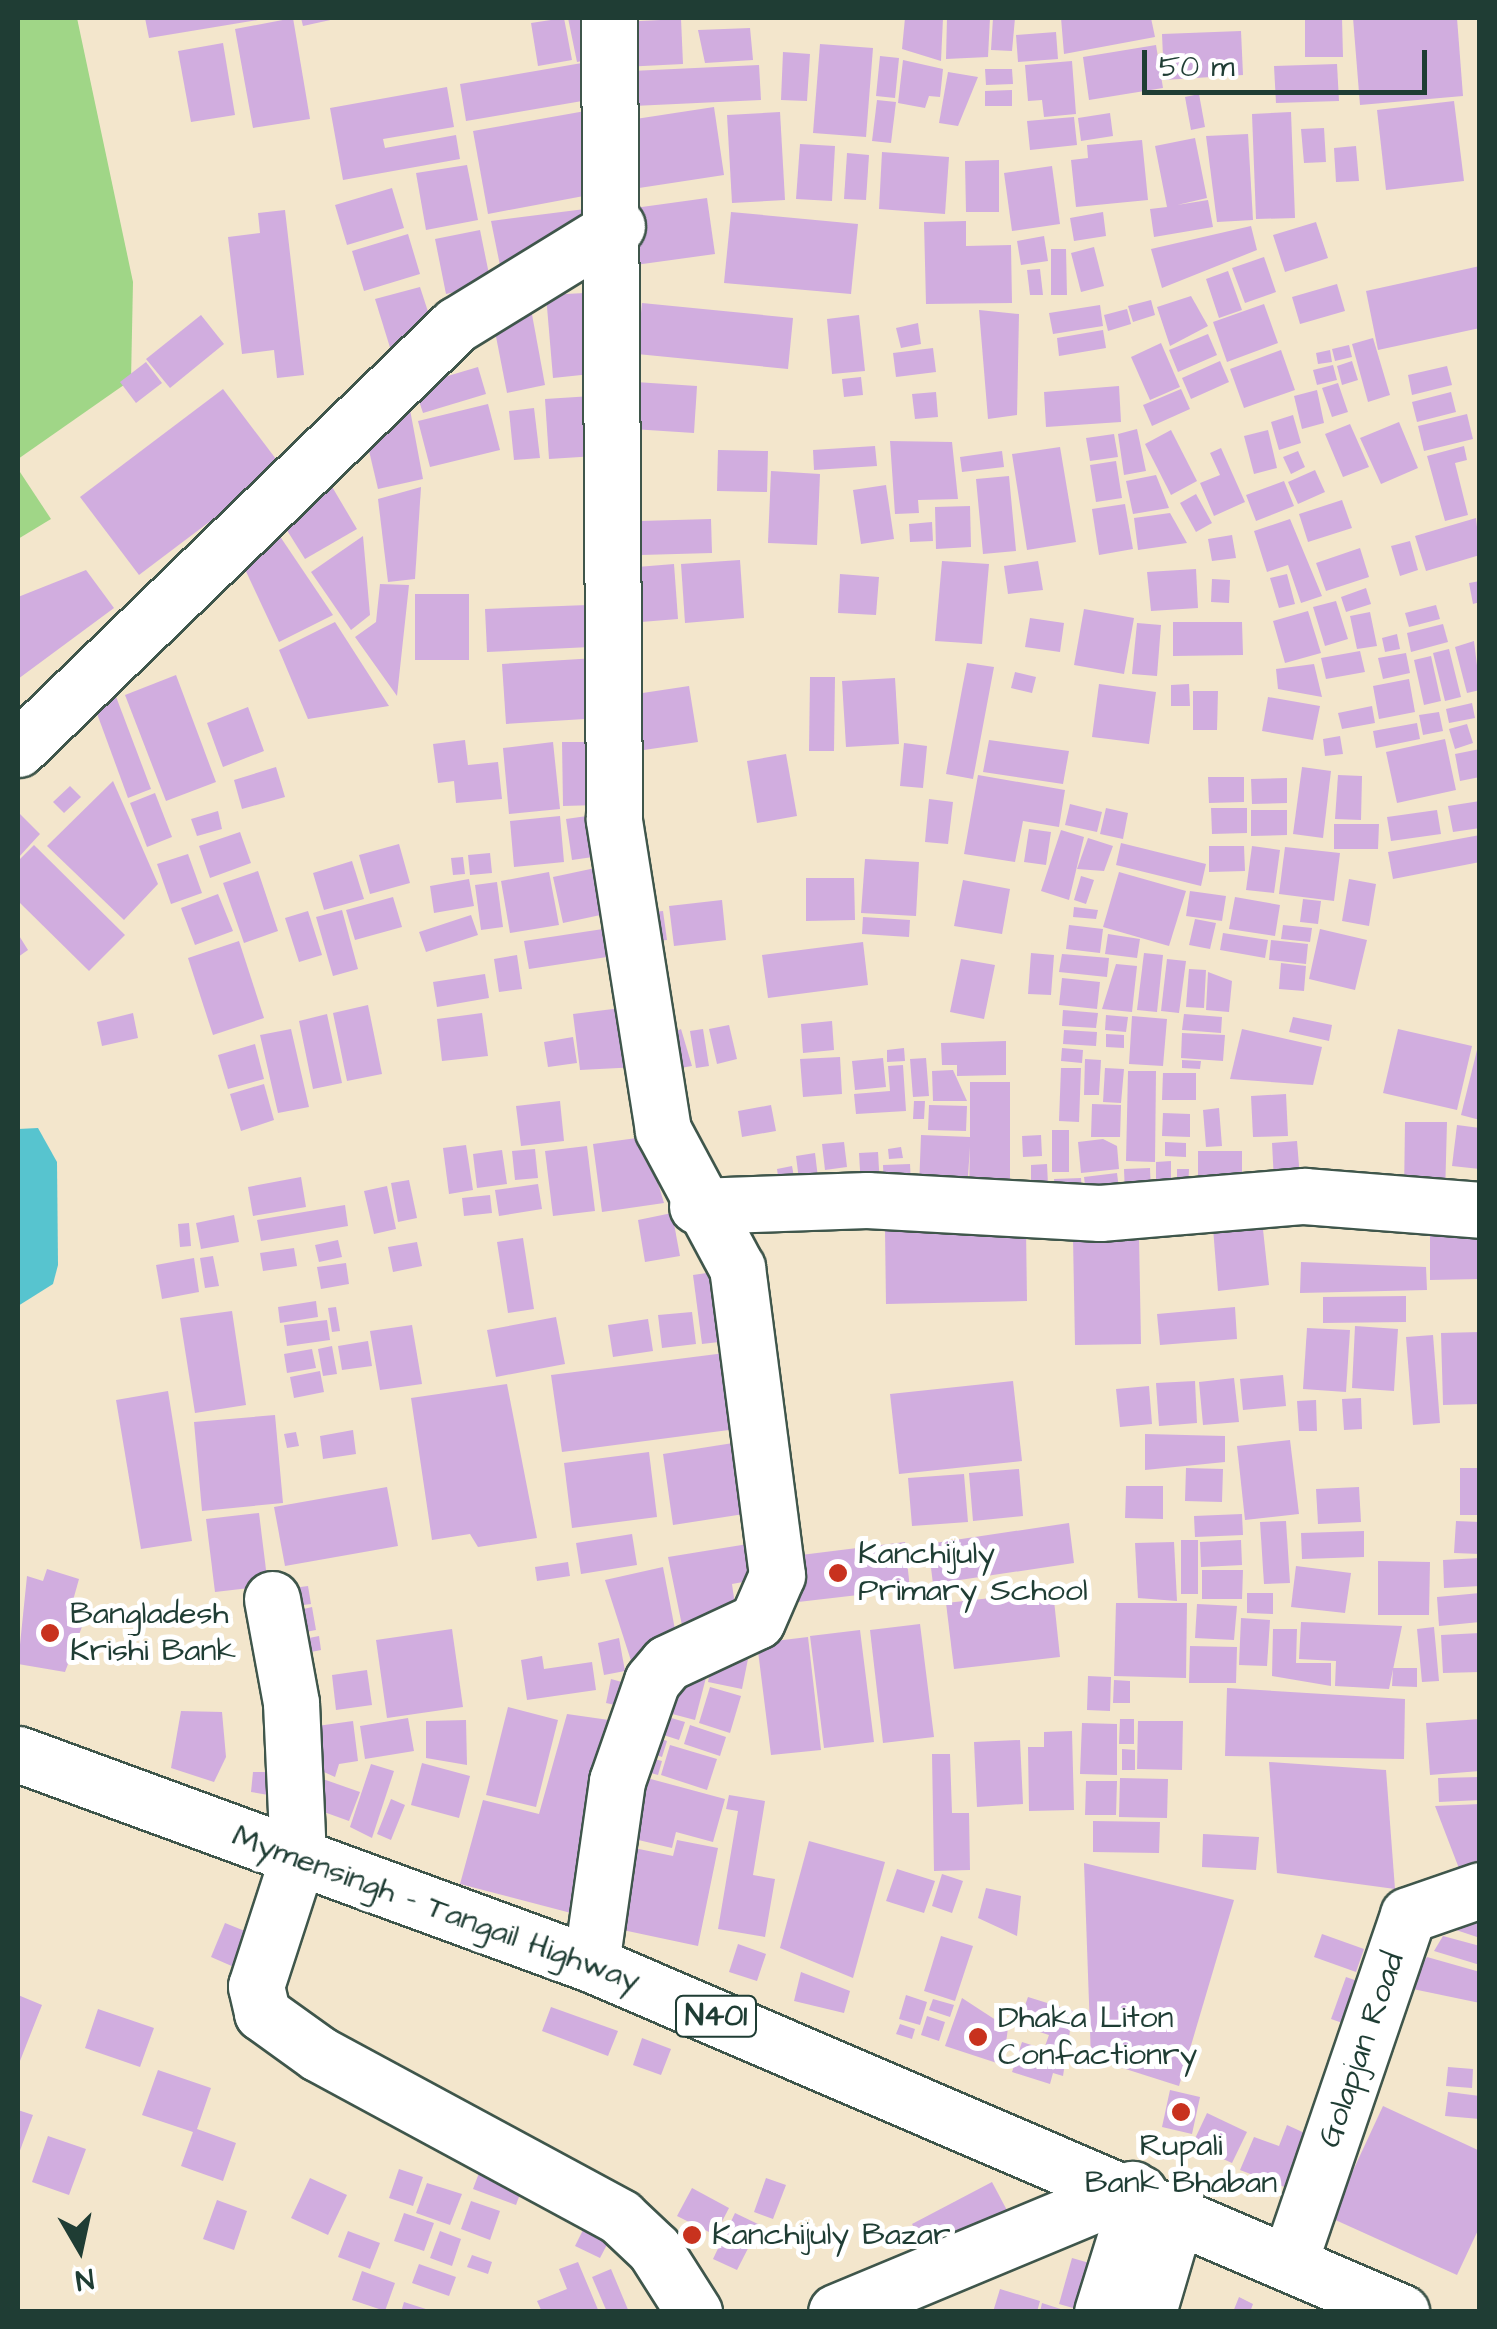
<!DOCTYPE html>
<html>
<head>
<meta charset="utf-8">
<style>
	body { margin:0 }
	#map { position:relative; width:1497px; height:2329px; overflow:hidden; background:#f3e6cc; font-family:"Architects Daughter",sans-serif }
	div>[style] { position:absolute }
	.green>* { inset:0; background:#a0d687 }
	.water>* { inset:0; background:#57c4cf }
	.building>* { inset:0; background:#d1addf }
	.roads { filter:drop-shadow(2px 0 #3f564b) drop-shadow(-2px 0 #3f564b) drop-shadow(0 2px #3f564b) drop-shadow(0 -2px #3f564b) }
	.minor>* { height:55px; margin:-27.5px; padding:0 27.5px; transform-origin:27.5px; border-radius:27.5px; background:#fff }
	.highway>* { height:55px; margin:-27.5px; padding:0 27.5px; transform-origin:27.5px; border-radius:27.5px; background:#fff }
	.dots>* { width:28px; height:28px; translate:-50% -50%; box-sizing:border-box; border:5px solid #fff; border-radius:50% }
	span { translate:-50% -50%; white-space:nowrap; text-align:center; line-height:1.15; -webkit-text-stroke:10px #fff; paint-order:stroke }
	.shield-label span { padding:2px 8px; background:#fff; border:2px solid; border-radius:8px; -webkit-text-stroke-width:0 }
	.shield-label { font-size:30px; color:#1f3d34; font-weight:700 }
	.poi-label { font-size:32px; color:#1f3d34 }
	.left { translate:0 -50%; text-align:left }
	.street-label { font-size:32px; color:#1f3d34 }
	.frame { position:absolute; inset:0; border:20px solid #1f3d34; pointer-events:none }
	.north { position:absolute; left:30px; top:2199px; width:100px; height:100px; -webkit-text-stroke:8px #fff; paint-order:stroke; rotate:171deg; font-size:28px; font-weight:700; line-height:40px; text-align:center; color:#1f3d34 }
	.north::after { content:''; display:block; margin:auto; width:35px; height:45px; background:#1f3d34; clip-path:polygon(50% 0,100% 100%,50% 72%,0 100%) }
	.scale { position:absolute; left:1142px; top:50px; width:285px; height:45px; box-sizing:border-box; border:5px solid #1f3d34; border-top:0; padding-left:12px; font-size:30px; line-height:35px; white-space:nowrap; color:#1f3d34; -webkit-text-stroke:8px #fff; paint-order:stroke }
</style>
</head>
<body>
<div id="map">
	<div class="green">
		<i style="clip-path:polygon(18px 18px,77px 18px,133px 282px,131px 380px,18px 459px)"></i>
		<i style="clip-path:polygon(18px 469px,51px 519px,18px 539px)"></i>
	</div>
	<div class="water">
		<i style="clip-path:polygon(38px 1128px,57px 1162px,58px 1265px,53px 1284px,18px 1306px,18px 1129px)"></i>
	</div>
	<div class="building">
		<i style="clip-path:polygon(145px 18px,258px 18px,258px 20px,149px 38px)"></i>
		<i style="clip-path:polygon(293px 18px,310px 119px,253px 128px,235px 29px)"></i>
		<i style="clip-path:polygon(301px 18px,335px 18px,335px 19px,303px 26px)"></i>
		<i style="clip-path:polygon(564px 18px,572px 60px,538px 66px,531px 23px)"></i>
		<i style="clip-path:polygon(568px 18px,600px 18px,607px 56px,577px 62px)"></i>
		<i style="clip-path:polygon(905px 18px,943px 18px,941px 61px,902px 49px)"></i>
		<i style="clip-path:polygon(947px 18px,990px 18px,988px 57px,946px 59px)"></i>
		<i style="clip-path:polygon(993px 18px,1015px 18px,1012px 51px,991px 50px)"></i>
		<i style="clip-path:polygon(1061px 18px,1151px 18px,1155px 37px,1064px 54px)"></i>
		<i style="clip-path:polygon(1305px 18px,1342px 18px,1343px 57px,1305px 57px)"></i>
		<i style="clip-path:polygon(1353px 18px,1457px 18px,1463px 96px,1360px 105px)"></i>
		<i style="clip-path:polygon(681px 19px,683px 64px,623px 67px,620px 22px)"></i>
		<i style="clip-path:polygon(750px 28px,753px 60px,705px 63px,698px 30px)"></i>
		<i style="clip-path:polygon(1241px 31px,1243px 75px,1164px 80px,1162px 34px)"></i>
		<i style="clip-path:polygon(1056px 32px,1058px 59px,1018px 62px,1016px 35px)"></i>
		<i style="clip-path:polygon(223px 43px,235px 115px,191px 122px,178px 51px)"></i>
		<i style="clip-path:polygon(820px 44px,873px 48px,866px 137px,813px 133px)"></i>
		<i style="clip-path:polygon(1156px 45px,1163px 88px,1089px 100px,1083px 57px)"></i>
		<i style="clip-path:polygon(783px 52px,810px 54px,807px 101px,781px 100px)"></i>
		<i style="clip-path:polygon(880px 56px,899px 58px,895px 98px,876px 96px)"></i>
		<i style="clip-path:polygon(903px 60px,943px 69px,940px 97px,929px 96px,925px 108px,898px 103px)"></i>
		<i style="clip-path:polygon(1072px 61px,1076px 114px,1044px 117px,1042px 100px,1028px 101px,1025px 65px)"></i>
		<i style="clip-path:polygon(582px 63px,588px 100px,466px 121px,460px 84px)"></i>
		<i style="clip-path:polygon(1337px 64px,1339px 101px,1276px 103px,1274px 66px)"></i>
		<i style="clip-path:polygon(759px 65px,761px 100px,612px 107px,610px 72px)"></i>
		<i style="clip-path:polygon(985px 69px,1012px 69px,1013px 84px,986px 85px)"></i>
		<i style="clip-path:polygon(948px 72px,978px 77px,958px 126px,939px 123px)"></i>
		<i style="clip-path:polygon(447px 87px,454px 127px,383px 139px,385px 148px,456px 135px,460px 159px,343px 180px,330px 108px)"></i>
		<i style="clip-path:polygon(1012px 90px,1012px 106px,985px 106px,985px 91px)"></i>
		<i style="clip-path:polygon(1199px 94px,1205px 127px,1191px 130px,1185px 97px)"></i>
		<i style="clip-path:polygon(877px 100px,896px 102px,891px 143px,872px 141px)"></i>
		<i style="clip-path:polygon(1454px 101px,1464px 181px,1386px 190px,1377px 110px)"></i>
		<i style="clip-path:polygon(714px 107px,724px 175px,626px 190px,616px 122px)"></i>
		<i style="clip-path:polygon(591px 110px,605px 192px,488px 214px,473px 131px)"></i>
		<i style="clip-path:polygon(780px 112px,785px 200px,732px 203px,727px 115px)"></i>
		<i style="clip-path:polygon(1291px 112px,1295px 218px,1256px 219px,1252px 114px)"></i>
		<i style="clip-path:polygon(1110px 113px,1113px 136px,1081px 141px,1078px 118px)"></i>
		<i style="clip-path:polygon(1074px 117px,1077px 145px,1030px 150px,1027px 121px)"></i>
		<i style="clip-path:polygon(1324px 128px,1326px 162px,1304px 163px,1301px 129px)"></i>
		<i style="clip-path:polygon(1248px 134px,1253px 220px,1217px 222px,1206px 136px)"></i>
		<i style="clip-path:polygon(1195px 138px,1207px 198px,1177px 205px,1208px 200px,1213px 227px,1154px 237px,1150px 209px,1167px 207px,1155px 146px)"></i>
		<i style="clip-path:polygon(1142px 140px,1148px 200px,1076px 207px,1071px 160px,1088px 158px,1087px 145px)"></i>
		<i style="clip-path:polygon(800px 144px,835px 146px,832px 201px,796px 199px)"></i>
		<i style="clip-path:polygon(1356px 146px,1359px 181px,1336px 182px,1334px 148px)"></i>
		<i style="clip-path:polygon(882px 152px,949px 157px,945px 214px,879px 209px)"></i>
		<i style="clip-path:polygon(847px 153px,869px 155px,866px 200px,844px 199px)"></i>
		<i style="clip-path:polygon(999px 160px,999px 212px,966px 212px,965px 161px)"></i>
		<i style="clip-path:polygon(467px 165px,478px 220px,426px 230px,416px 173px)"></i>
		<i style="clip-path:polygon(1052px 166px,1060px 224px,1012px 231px,1004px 173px)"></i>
		<i style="clip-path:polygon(392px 188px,404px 228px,347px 245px,335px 205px)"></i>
		<i style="clip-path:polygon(707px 198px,715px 254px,628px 266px,620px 210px)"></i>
		<i style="clip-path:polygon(585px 209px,588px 230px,504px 285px,491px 221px)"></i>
		<i style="clip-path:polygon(285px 210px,304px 375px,277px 378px,274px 350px,242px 354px,228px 237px,260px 233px,258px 213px)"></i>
		<i style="clip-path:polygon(731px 212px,858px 224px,851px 294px,724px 283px)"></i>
		<i style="clip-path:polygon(1103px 212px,1106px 236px,1074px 241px,1070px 218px)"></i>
		<i style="clip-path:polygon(966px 221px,966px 246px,1011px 245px,1012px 303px,926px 304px,924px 222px)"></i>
		<i style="clip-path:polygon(1316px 222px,1328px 258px,1285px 272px,1273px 235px)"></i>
		<i style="clip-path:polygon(1251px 226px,1257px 250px,1162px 288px,1151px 249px)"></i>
		<i style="clip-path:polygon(480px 230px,491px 284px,446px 294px,435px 239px)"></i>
		<i style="clip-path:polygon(408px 234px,420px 274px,364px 291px,352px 251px)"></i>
		<i style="clip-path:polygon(1044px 236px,1048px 261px,1021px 265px,1017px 241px)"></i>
		<i style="clip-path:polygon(1094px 247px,1104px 286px,1081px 292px,1071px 253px)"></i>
		<i style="clip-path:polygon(1051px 249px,1066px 249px,1067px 295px,1051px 295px)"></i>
		<i style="clip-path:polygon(1264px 257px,1276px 292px,1245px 303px,1232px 268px)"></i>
		<i style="clip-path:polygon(1480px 266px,1480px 328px,1378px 350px,1366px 291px)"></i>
		<i style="clip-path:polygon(1040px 269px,1043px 295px,1030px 295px,1027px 270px)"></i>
		<i style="clip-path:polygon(1228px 271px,1242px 310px,1219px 318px,1206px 279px)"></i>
		<i style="clip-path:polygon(1337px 284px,1345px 311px,1300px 324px,1292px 297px)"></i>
		<i style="clip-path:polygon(420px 287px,433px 327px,392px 354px,375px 299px)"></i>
		<i style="clip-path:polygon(585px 293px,591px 374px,553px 378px,546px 295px)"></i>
		<i style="clip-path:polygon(1191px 296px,1208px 326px,1170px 346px,1157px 307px)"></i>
		<i style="clip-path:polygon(1151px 300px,1155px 315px,1133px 322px,1128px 306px)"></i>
		<i style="clip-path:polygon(642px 303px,793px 318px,788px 369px,637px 354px)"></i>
		<i style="clip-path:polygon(1264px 304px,1278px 343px,1227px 362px,1213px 322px)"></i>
		<i style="clip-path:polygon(1100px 305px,1103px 326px,1053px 334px,1049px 313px)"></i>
		<i style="clip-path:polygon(531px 309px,545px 385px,507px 393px,492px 316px)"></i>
		<i style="clip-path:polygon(1127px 309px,1131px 324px,1108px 331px,1104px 315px)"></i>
		<i style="clip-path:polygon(979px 310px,1019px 314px,1017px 415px,988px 419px)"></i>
		<i style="clip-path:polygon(201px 315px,224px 344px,170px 388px,146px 359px)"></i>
		<i style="clip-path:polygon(859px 315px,865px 371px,832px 374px,827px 319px)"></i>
		<i style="clip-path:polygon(918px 323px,921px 344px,901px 348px,896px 328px)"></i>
		<i style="clip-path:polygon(1103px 330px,1106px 348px,1059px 356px,1057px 338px)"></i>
		<i style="clip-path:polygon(1208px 334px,1217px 355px,1178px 372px,1169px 350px)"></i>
		<i style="clip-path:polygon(1373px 338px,1390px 395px,1368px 402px,1352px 344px)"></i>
		<i style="clip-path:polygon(1161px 343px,1180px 387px,1150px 400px,1131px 357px)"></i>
		<i style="clip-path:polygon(1349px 345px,1352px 357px,1335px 361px,1332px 349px)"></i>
		<i style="clip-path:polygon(933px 348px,936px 372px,896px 377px,893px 353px)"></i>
		<i style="clip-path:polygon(1281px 350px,1295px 390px,1244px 408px,1230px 369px)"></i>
		<i style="clip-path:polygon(1330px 350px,1332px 362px,1318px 364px,1316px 353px)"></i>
		<i style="clip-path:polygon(1220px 361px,1229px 382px,1191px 399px,1182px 378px)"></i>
		<i style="clip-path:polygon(1352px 361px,1358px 380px,1342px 385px,1337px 366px)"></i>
		<i style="clip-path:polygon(146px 362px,162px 383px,136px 403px,120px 382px)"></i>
		<i style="clip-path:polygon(1333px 365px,1337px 380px,1317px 385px,1313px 370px)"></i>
		<i style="clip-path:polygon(1447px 366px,1452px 385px,1412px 395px,1408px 375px)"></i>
		<i style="clip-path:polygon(478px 367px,486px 394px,423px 413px,414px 386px)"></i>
		<i style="clip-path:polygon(861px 377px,863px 395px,844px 397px,842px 379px)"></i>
		<i style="clip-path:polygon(620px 381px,697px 386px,694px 433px,617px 428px)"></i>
		<i style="clip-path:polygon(1338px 383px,1348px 412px,1332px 417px,1322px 388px)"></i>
		<i style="clip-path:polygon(1119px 386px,1121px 422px,1046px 427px,1044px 392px)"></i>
		<i style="clip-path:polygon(223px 389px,282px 467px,139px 575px,80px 497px)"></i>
		<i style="clip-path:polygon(1181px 389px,1190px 409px,1152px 426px,1143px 405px)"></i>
		<i style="clip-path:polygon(1317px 390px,1324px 423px,1302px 429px,1294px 396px)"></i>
		<i style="clip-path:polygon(936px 392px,938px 417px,915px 419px,912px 394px)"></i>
		<i style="clip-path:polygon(1451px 392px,1456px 412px,1417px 422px,1412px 402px)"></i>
		<i style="clip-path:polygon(592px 396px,596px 456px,549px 459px,545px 399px)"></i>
		<i style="clip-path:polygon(408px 399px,423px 479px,378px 489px,366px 438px)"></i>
		<i style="clip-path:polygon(488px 404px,500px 450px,430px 467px,418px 421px)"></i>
		<i style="clip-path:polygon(534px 408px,540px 458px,514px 460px,509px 411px)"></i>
		<i style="clip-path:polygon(1467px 414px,1473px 439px,1424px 451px,1418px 426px)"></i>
		<i style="clip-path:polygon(1293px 415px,1301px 443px,1279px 450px,1271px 422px)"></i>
		<i style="clip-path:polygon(1399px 422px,1418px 468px,1381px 484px,1360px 438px)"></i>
		<i style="clip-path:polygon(1350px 424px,1369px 467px,1343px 477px,1325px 434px)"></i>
		<i style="clip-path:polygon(1137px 429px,1146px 471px,1124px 475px,1118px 434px)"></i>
		<i style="clip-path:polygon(1171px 430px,1197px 481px,1171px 495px,1145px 444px)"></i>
		<i style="clip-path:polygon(1268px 430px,1277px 468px,1254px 474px,1244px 436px)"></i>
		<i style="clip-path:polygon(1114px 434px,1118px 457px,1090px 461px,1086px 438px)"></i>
		<i style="clip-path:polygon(890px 441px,952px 442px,958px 499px,918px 500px,919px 513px,895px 514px)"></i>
		<i style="clip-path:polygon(875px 446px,877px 466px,814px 470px,813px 450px)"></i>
		<i style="clip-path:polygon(1464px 446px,1467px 460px,1455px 463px,1468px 515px,1445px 521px,1427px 456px)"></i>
		<i style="clip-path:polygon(1060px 447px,1076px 542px,1027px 550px,1012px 454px)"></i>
		<i style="clip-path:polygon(1221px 448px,1245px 502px,1214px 516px,1200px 483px,1220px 475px,1210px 453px)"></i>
		<i style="clip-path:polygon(718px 450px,768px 451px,767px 492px,717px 491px)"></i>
		<i style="clip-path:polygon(1002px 451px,1004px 467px,962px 472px,960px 457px)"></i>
		<i style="clip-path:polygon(1298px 451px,1305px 467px,1291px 474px,1283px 457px)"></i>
		<i style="clip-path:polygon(1116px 461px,1122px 498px,1096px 502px,1090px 465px)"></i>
		<i style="clip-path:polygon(1315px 470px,1325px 492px,1298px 504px,1288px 482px)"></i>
		<i style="clip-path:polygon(771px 471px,820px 474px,817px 545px,768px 543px)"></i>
		<i style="clip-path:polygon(1156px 475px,1169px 508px,1133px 514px,1126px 481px)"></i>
		<i style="clip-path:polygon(1009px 476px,1016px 551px,983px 554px,976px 479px)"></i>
		<i style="clip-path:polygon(1284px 481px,1294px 506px,1256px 521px,1246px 495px)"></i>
		<i style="clip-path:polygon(331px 485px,357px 529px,305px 559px,278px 516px)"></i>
		<i style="clip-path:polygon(886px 485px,894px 539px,861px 544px,853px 490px)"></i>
		<i style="clip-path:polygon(421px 487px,415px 579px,388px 582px,378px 499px)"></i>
		<i style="clip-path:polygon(1196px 494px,1212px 523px,1196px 532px,1180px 503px)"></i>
		<i style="clip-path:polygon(1342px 500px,1352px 528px,1308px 542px,1299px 514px)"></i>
		<i style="clip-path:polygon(1125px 504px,1133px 549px,1099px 555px,1092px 509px)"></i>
		<i style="clip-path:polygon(970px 506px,971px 547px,936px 549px,935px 507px)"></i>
		<i style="clip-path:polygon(1170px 513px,1187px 543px,1138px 550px,1134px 518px)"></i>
		<i style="clip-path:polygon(1476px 518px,1480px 555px,1426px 571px,1415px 536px)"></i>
		<i style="clip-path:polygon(711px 519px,712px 553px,641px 555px,640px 521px)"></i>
		<i style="clip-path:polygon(1290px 519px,1322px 596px,1301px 603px,1288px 565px,1267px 572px,1254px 531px)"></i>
		<i style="clip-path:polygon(932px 522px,933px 541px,910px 542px,909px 524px)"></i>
		<i style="clip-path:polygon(271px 523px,333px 615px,279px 642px,235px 548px)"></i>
		<i style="clip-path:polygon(1232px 535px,1236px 558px,1212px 561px,1208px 539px)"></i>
		<i style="clip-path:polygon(363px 536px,370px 615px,351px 630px,311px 572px)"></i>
		<i style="clip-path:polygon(1410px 541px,1418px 570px,1400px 576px,1391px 546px)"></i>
		<i style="clip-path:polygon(1360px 548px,1369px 577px,1326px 591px,1316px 563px)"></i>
		<i style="clip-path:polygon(740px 560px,744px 618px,685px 623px,681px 564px)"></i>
		<i style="clip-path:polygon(942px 561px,989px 564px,982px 644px,935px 641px)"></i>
		<i style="clip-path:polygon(1038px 561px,1043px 590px,1008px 594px,1004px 566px)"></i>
		<i style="clip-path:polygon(674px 564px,678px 619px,641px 622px,637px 567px)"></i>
		<i style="clip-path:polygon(1196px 569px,1198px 608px,1151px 611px,1147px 572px)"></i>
		<i style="clip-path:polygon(86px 570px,114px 608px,18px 679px,18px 597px)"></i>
		<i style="clip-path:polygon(840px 574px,879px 577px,876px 615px,838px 613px)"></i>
		<i style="clip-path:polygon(1287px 574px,1295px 604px,1279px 608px,1270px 578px)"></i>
		<i style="clip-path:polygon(1212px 579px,1230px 580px,1229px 603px,1211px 602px)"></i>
		<i style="clip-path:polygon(1480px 581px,1480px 602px,1473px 604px,1469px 583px)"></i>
		<i style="clip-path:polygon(380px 584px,409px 585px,397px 696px,355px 637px,376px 622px)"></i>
		<i style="clip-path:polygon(1366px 588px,1371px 604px,1346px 612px,1341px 597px)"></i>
		<i style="clip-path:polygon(415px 594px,469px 594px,469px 660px,415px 660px)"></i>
		<i style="clip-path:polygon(1336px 601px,1348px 639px,1325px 646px,1313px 607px)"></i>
		<i style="clip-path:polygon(588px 605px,590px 647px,487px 652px,485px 609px)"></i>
		<i style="clip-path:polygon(1436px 605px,1440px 619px,1409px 627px,1405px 613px)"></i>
		<i style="clip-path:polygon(1084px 609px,1134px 618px,1124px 674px,1074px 665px)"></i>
		<i style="clip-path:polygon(1308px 611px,1321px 653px,1285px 663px,1273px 621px)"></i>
		<i style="clip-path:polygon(1370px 612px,1377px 646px,1357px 649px,1350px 616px)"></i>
		<i style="clip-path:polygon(1030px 618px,1064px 623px,1060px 652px,1025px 647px)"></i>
		<i style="clip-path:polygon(335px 622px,389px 706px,308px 719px,279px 650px)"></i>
		<i style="clip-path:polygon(1173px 622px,1242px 622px,1243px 655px,1173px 656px)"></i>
		<i style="clip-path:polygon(1137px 623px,1161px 625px,1157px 676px,1132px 674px)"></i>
		<i style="clip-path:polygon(1443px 624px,1448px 642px,1411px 652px,1407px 633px)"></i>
		<i style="clip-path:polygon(1397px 634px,1400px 649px,1385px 652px,1382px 638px)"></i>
		<i style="clip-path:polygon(1474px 641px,1480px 690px,1467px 693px,1455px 647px)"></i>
		<i style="clip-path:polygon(1449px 649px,1461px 697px,1445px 701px,1433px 653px)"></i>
		<i style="clip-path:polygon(1360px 651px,1365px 672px,1326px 679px,1321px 658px)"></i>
		<i style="clip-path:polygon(1406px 653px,1410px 673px,1383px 679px,1378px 658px)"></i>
		<i style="clip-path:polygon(1431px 656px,1441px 701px,1424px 705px,1414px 660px)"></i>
		<i style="clip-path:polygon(596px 658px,601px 718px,506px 724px,502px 664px)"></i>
		<i style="clip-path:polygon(967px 663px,994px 667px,973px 779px,946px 774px)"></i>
		<i style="clip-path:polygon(1314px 664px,1322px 697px,1278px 689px,1276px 669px)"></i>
		<i style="clip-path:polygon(1015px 672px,1036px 677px,1032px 693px,1011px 688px)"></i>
		<i style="clip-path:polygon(176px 675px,216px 782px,166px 801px,125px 695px)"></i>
		<i style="clip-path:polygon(810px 677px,835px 677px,834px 751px,809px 751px)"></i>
		<i style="clip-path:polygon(895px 678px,899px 744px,846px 747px,842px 681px)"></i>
		<i style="clip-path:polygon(1409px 679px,1415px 712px,1379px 719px,1373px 686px)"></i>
		<i style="clip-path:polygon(1099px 684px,1156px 692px,1149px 744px,1092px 737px)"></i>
		<i style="clip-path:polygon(1189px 684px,1190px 706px,1171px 706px,1171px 685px)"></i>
		<i style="clip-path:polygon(112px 686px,151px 789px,128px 798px,92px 700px)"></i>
		<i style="clip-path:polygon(689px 686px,698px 742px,644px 750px,636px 694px)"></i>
		<i style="clip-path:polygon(1193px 691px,1218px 691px,1217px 730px,1193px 730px)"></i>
		<i style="clip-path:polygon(1268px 697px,1320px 706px,1313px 740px,1262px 731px)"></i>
		<i style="clip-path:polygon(1472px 703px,1475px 718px,1449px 723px,1446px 709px)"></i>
		<i style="clip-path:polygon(1372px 706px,1375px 723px,1342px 729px,1338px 713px)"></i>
		<i style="clip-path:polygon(248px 707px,264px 751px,223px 767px,207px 723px)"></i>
		<i style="clip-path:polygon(1439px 712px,1443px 731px,1423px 735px,1419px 715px)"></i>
		<i style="clip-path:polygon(1417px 723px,1420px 739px,1376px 748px,1373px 731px)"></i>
		<i style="clip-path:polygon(1467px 724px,1473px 743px,1455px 749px,1449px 729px)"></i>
		<i style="clip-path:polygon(1340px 736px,1343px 754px,1325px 756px,1323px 739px)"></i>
		<i style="clip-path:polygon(1445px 739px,1456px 790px,1397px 803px,1386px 752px)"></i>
		<i style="clip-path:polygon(465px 740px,468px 765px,498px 762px,502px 799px,456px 803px,454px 781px,438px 783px,433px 744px)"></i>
		<i style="clip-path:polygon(989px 740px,1069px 751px,1063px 784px,983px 772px)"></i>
		<i style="clip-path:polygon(553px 742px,560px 809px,509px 814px,503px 748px)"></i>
		<i style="clip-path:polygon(562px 742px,596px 742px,598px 805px,563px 806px)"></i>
		<i style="clip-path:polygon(904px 743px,927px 746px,923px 788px,900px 786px)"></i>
		<i style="clip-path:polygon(1480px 749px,1480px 777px,1460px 781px,1455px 754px)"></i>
		<i style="clip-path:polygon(786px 754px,797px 816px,757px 823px,747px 761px)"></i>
		<i style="clip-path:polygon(276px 767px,285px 797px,242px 809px,234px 780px)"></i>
		<i style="clip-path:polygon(1302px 767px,1331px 771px,1323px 838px,1293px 834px)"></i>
		<i style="clip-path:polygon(978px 775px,1065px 790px,1059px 827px,1023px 821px,1015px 862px,964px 854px)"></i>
		<i style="clip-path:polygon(1338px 775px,1362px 776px,1361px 820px,1335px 819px)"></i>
		<i style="clip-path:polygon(1208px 777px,1244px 777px,1244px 802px,1209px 803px)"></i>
		<i style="clip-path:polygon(1287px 778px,1287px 803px,1252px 804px,1251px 779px)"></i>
		<i style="clip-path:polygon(113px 781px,158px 884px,124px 920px,47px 846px)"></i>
		<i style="clip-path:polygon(70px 786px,81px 797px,64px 813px,53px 802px)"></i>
		<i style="clip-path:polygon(155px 793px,172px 837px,147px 847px,130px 803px)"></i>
		<i style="clip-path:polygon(929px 799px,953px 802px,948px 844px,925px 842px)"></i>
		<i style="clip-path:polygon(1480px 801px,1480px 828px,1453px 832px,1448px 806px)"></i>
		<i style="clip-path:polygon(1070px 804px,1102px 812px,1097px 832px,1065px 825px)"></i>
		<i style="clip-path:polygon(1106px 808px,1128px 813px,1123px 839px,1100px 834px)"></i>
		<i style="clip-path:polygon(1211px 808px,1247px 808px,1247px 833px,1212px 834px)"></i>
		<i style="clip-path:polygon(1251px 810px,1287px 810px,1287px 835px,1251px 836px)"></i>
		<i style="clip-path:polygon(1437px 810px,1441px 834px,1391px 841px,1387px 817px)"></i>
		<i style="clip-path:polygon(218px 811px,222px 829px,197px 836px,191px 819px)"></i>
		<i style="clip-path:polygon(18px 812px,40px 834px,18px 858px)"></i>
		<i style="clip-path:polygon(601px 814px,607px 855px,572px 860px,566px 819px)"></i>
		<i style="clip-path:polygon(560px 816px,564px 862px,514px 867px,510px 821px)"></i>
		<i style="clip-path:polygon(1334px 824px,1379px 824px,1378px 849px,1334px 849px)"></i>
		<i style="clip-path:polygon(1029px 829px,1051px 832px,1046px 865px,1024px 862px)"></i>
		<i style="clip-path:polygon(1061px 830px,1084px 837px,1069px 900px,1041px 891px)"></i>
		<i style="clip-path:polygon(240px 832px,251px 863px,210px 878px,199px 846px)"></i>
		<i style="clip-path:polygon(1480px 835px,1480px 862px,1393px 879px,1388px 852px)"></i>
		<i style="clip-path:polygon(1088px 838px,1113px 846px,1104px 871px,1077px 869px)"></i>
		<i style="clip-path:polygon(1121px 843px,1206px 864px,1201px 886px,1116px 865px)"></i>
		<i style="clip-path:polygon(399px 844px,410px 883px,370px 894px,359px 855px)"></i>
		<i style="clip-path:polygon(34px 845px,125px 935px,89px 971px,18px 901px,18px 861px)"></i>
		<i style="clip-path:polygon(1209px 846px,1244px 846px,1245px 871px,1209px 872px)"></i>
		<i style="clip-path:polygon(1252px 846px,1280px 850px,1274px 893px,1246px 890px)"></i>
		<i style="clip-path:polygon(1285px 847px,1340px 853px,1334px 901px,1279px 894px)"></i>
		<i style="clip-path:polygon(490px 853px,492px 873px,470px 875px,468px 855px)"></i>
		<i style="clip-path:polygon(188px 854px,202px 893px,171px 904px,157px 864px)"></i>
		<i style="clip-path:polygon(463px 857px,465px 874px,453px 875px,451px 858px)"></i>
		<i style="clip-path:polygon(865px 859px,919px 862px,916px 916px,861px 913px)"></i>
		<i style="clip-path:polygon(352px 861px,364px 899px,324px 910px,313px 873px)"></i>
		<i style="clip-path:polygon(600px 867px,610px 913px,563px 923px,553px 877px)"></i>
		<i style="clip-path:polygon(258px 871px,278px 931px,244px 943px,223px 883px)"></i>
		<i style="clip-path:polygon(549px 872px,559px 925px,510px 933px,501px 881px)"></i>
		<i style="clip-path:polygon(1119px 872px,1186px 891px,1169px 946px,1103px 927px)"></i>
		<i style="clip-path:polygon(1081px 876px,1094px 880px,1086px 904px,1074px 900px)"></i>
		<i style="clip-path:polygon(806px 878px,854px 878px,855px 920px,806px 921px)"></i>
		<i style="clip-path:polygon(469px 879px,474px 906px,434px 913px,430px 886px)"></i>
		<i style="clip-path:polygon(1349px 879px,1376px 884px,1369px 926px,1342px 921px)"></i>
		<i style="clip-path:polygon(963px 880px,1010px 889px,1002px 934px,954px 926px)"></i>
		<i style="clip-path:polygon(497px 882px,503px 927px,481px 930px,475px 885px)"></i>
		<i style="clip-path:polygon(1190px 891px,1226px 896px,1222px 921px,1186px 916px)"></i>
		<i style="clip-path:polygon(218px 894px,233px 931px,195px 945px,181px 908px)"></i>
		<i style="clip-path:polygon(393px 897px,402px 927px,355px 940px,346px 910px)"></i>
		<i style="clip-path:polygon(1235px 897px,1280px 905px,1275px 936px,1229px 929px)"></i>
		<i style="clip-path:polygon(1303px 899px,1321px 901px,1318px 924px,1300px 922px)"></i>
		<i style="clip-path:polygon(722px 900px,726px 940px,674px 946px,669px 906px)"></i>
		<i style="clip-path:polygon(1074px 907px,1098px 910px,1096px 919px,1073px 917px)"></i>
		<i style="clip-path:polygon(342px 910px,358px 969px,333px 976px,316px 917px)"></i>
		<i style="clip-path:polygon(308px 911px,322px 955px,299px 962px,285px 918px)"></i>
		<i style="clip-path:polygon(663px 911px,667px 940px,644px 942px,640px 913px)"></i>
		<i style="clip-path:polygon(471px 915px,478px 935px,426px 952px,419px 932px)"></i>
		<i style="clip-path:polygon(863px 917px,910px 920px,909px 937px,862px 934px)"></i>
		<i style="clip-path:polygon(1195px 919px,1216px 923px,1210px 949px,1189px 945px)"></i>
		<i style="clip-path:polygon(1069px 925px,1103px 929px,1100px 953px,1066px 949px)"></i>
		<i style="clip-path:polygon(1283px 925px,1312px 928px,1310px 942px,1281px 939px)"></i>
		<i style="clip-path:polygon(603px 929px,607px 957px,529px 969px,524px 941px)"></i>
		<i style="clip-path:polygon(1320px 929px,1367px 940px,1355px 990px,1309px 979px)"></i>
		<i style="clip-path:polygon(1223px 933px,1268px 940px,1265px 958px,1220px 950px)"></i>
		<i style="clip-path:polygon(18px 934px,28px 950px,18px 957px)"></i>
		<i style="clip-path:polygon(1108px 934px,1140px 939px,1137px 958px,1105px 954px)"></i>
		<i style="clip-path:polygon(1271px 940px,1308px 944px,1306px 964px,1269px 960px)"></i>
		<i style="clip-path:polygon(239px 941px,264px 1018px,213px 1035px,188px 958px)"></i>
		<i style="clip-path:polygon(863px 942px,868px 985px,768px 998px,762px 955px)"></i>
		<i style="clip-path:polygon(1031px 953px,1054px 955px,1051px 995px,1028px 994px)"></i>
		<i style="clip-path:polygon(1144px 953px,1163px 955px,1157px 1012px,1137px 1010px)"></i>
		<i style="clip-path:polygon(1062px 954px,1109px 958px,1107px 977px,1059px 972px)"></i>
		<i style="clip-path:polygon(517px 955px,522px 989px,499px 992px,494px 959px)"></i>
		<i style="clip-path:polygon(961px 959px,995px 965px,984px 1019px,950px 1012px)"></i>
		<i style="clip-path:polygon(1167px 959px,1186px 961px,1179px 1013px,1161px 1011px)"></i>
		<i style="clip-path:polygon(1281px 963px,1306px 966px,1304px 991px,1279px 989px)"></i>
		<i style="clip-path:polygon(1116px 964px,1137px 966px,1132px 1012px,1102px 1009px)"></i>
		<i style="clip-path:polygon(1189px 969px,1206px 970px,1204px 1008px,1186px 1007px)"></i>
		<i style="clip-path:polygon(1208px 972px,1232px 981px,1229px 1012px,1206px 1010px)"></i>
		<i style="clip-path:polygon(485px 974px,489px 998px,437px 1007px,433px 982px)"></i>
		<i style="clip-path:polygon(1062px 978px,1100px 982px,1097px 1009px,1059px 1005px)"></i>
		<i style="clip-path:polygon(368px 1005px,382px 1074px,347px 1081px,333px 1013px)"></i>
		<i style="clip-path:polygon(629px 1007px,638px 1067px,580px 1070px,573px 1014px)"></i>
		<i style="clip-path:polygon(1063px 1010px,1098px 1013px,1096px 1028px,1062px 1026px)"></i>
		<i style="clip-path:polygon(133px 1013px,138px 1038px,102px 1046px,97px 1022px)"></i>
		<i style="clip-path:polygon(482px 1013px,488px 1056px,442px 1061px,437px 1019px)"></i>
		<i style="clip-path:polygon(327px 1014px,342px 1083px,313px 1089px,299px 1021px)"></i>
		<i style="clip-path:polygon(1184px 1014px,1222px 1017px,1221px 1033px,1182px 1030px)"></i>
		<i style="clip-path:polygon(1106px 1015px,1128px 1017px,1126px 1032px,1105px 1030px)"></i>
		<i style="clip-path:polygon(1132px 1016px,1167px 1019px,1163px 1066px,1129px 1064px)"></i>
		<i style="clip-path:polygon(1293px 1017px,1332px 1025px,1329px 1041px,1289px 1032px)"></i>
		<i style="clip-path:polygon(832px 1021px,834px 1050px,803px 1053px,801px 1024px)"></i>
		<i style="clip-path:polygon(729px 1025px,737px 1059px,717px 1064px,709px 1029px)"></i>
		<i style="clip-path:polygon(291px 1029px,309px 1107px,278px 1113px,260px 1035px)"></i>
		<i style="clip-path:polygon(681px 1029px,692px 1066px,663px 1071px,658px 1041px)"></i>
		<i style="clip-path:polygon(703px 1029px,709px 1066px,696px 1068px,690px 1031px)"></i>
		<i style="clip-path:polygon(1242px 1029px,1322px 1047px,1313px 1085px,1230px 1079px)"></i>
		<i style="clip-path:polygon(1398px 1029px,1472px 1046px,1457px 1110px,1383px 1093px)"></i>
		<i style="clip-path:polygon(1064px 1030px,1097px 1032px,1096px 1046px,1063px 1044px)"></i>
		<i style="clip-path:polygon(1182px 1033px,1225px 1035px,1223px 1061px,1181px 1058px)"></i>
		<i style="clip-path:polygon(1106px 1034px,1124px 1035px,1124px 1048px,1106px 1047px)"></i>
		<i style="clip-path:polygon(573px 1037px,577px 1063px,548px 1067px,544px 1042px)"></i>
		<i style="clip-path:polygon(1006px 1041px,1006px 1075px,957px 1076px,957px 1065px,942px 1065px,941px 1043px)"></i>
		<i style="clip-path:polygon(255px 1044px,264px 1079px,228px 1089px,218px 1055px)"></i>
		<i style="clip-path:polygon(1478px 1046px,1480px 1046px,1480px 1120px,1461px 1115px)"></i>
		<i style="clip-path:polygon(904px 1048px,905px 1061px,887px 1062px,887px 1050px)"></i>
		<i style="clip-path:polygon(1062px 1048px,1083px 1050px,1082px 1063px,1061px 1061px)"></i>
		<i style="clip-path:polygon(840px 1057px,842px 1094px,803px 1097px,800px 1059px)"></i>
		<i style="clip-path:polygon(883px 1058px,886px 1087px,855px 1090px,852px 1061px)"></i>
		<i style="clip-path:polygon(926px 1058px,929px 1096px,913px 1097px,910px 1059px)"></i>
		<i style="clip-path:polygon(1085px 1059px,1101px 1060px,1099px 1095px,1084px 1095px)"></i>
		<i style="clip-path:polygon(1182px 1060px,1201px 1061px,1200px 1069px,1182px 1068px)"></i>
		<i style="clip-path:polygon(903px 1065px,906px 1111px,856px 1114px,854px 1094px,890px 1091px,888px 1066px)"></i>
		<i style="clip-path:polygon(1061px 1068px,1081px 1068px,1079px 1122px,1059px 1121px)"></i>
		<i style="clip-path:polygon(1105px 1068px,1124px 1069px,1121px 1103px,1103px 1102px)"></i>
		<i style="clip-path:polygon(953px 1070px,967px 1101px,933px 1101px,932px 1071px)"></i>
		<i style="clip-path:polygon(1128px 1071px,1156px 1071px,1155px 1162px,1126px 1161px)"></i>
		<i style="clip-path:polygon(1163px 1073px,1196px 1073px,1196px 1100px,1162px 1100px)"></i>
		<i style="clip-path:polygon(970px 1082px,1010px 1082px,1010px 1194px,969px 1194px,970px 1147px,967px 1190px,919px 1188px,921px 1135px,970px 1137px)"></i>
		<i style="clip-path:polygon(264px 1084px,274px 1120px,241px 1131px,230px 1094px)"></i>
		<i style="clip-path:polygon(1286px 1094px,1288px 1136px,1253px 1137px,1251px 1096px)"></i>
		<i style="clip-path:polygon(560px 1101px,564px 1141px,521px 1146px,516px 1106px)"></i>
		<i style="clip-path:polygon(914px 1101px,925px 1101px,924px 1119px,913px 1119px)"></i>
		<i style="clip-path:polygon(1092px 1104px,1121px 1105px,1120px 1137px,1091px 1137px)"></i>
		<i style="clip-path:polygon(771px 1105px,776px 1131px,742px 1137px,738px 1111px)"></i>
		<i style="clip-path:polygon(929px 1105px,967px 1106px,966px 1131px,928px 1130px)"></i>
		<i style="clip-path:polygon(1219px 1108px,1222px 1146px,1206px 1147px,1203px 1110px)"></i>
		<i style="clip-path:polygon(1163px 1113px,1190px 1114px,1190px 1137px,1162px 1136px)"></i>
		<i style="clip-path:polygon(1405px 1122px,1447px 1122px,1445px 1196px,1404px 1195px)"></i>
		<i style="clip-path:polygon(1457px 1125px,1480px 1128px,1480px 1169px,1452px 1166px)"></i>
		<i style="clip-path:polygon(1052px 1130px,1069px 1130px,1069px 1172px,1052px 1172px)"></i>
		<i style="clip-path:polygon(1041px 1135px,1042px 1156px,1023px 1157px,1022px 1136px)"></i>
		<i style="clip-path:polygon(644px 1137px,664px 1203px,602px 1212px,593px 1144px)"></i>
		<i style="clip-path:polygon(1103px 1139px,1117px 1146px,1119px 1169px,1081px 1173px,1078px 1142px)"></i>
		<i style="clip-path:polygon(1297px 1141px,1300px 1178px,1274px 1181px,1272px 1143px)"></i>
		<i style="clip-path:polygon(844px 1142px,847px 1167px,825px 1170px,822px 1144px)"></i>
		<i style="clip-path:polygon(1165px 1142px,1186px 1143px,1186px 1157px,1165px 1156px)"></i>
		<i style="clip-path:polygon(466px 1145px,473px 1190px,449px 1194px,443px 1148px)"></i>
		<i style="clip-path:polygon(587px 1146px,595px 1211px,553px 1216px,545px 1151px)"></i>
		<i style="clip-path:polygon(901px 1147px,903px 1158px,889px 1159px,888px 1149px)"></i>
		<i style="clip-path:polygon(535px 1149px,538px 1178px,515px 1180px,512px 1151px)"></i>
		<i style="clip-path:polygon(502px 1150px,507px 1184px,477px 1188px,473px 1154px)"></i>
		<i style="clip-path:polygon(1198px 1151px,1242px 1151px,1242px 1179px,1198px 1179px)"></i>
		<i style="clip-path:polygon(878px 1152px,880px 1186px,861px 1187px,859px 1153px)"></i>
		<i style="clip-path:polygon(815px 1153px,819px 1186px,800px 1188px,796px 1156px)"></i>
		<i style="clip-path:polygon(1171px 1161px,1171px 1193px,1156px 1194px,1156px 1162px)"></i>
		<i style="clip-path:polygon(910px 1164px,911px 1185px,884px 1187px,883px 1165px)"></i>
		<i style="clip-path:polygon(1047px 1164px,1048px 1185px,1031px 1185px,1031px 1165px)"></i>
		<i style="clip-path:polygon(792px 1166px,796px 1188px,780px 1191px,777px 1169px)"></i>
		<i style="clip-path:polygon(1150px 1168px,1151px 1194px,1125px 1195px,1124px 1169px)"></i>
		<i style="clip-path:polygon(1177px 1169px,1189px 1169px,1188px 1191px,1177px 1190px)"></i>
		<i style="clip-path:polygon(1117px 1173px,1120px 1197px,1087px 1202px,1084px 1177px)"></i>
		<i style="clip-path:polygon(301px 1177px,306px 1207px,253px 1216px,248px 1187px)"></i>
		<i style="clip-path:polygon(1081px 1178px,1082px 1194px,1055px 1196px,1054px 1179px)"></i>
		<i style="clip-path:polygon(409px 1180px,417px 1218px,398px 1222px,391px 1183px)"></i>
		<i style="clip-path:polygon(538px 1184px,542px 1209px,499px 1216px,495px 1190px)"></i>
		<i style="clip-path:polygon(387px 1186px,396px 1229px,374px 1234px,364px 1191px)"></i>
		<i style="clip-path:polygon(490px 1195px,492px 1213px,464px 1216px,462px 1198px)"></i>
		<i style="clip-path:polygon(345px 1205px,348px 1226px,261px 1241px,257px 1220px)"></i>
		<i style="clip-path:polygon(1261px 1211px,1269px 1285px,1218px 1291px,1212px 1215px)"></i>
		<i style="clip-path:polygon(1430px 1212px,1480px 1212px,1480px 1279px,1430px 1280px)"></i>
		<i style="clip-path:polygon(672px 1213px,680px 1256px,645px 1262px,638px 1220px)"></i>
		<i style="clip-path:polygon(234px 1215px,239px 1242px,201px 1249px,196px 1223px)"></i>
		<i style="clip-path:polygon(189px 1223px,191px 1246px,180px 1247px,178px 1224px)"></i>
		<i style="clip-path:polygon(1026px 1228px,1027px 1301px,886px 1304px,885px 1230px)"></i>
		<i style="clip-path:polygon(1139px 1236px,1141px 1344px,1075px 1345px,1073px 1238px)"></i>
		<i style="clip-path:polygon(523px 1238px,534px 1309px,508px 1313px,497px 1242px)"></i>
		<i style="clip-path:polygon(338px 1240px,342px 1257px,319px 1262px,315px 1245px)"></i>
		<i style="clip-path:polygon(417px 1242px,422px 1266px,393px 1272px,388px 1247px)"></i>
		<i style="clip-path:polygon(294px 1248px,297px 1266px,263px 1271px,260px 1253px)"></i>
		<i style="clip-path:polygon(213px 1256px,219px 1286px,205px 1288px,200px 1258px)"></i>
		<i style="clip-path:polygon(194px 1258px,199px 1292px,162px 1299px,156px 1265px)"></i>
		<i style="clip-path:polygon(1301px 1262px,1426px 1267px,1427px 1290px,1300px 1293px)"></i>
		<i style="clip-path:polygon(346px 1263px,349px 1284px,321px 1289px,317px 1267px)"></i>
		<i style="clip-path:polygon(727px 1270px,736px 1340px,702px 1344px,693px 1275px)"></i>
		<i style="clip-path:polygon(1406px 1296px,1406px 1322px,1323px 1323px,1323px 1297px)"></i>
		<i style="clip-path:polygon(316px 1301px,318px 1317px,280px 1323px,278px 1307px)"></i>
		<i style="clip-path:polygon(336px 1307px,340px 1331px,332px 1332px,328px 1308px)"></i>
		<i style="clip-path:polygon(1235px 1307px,1237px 1339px,1160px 1345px,1157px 1314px)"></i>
		<i style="clip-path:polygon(232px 1311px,246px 1405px,195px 1413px,180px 1318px)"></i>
		<i style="clip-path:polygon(692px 1312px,696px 1344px,662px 1348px,658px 1315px)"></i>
		<i style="clip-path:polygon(556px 1317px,565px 1364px,496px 1377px,487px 1330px)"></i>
		<i style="clip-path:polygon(648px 1319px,653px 1351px,613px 1357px,608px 1325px)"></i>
		<i style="clip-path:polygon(327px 1320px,330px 1340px,287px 1346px,284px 1325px)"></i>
		<i style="clip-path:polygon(412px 1325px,422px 1384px,380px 1390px,370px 1331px)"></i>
		<i style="clip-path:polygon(1355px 1326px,1398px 1329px,1394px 1391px,1352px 1388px)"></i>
		<i style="clip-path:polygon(1307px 1328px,1350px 1330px,1346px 1392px,1303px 1389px)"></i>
		<i style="clip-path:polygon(1480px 1332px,1480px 1404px,1443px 1405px,1441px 1333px)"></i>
		<i style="clip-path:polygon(1433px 1335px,1440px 1423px,1413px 1425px,1406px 1337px)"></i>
		<i style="clip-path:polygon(368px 1341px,372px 1366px,342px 1370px,338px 1346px)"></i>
		<i style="clip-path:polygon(332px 1346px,337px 1374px,323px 1376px,318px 1349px)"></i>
		<i style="clip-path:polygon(312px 1349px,316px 1368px,287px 1373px,284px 1354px)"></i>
		<i style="clip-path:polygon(733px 1352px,744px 1428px,562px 1452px,551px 1375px)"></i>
		<i style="clip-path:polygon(320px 1371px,324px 1392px,294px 1398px,290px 1377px)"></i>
		<i style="clip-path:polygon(1283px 1375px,1286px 1406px,1243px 1410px,1240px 1379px)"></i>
		<i style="clip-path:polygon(1234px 1378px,1239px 1422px,1203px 1425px,1199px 1382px)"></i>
		<i style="clip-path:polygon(1013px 1381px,1022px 1461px,899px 1474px,890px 1394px)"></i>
		<i style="clip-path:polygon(1195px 1381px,1197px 1423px,1159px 1426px,1156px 1383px)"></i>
		<i style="clip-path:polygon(507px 1384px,537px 1538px,478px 1547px,470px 1534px,432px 1540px,411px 1398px)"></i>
		<i style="clip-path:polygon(1149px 1386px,1152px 1424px,1120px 1427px,1116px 1389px)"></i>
		<i style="clip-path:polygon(168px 1391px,192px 1541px,141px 1549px,116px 1400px)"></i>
		<i style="clip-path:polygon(1361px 1398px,1362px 1429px,1344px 1430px,1342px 1399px)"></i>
		<i style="clip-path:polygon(1316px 1400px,1317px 1431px,1299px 1431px,1297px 1401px)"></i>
		<i style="clip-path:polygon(275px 1415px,283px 1503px,202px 1511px,194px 1422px)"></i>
		<i style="clip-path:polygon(353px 1430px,356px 1454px,323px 1459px,320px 1436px)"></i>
		<i style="clip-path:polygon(296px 1432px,299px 1446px,287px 1448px,284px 1434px)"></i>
		<i style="clip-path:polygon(1145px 1434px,1225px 1436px,1225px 1462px,1145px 1470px)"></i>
		<i style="clip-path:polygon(1290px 1440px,1299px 1514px,1245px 1520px,1237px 1446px)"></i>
		<i style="clip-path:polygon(746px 1441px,757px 1512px,673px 1525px,663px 1454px)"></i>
		<i style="clip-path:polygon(649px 1452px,657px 1517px,572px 1528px,564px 1463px)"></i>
		<i style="clip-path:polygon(1186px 1468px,1223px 1469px,1222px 1502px,1185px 1501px)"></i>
		<i style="clip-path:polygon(1460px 1468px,1480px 1468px,1480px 1515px,1460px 1515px)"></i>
		<i style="clip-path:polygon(1019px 1469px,1023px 1516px,973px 1521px,969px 1473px)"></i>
		<i style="clip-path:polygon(964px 1474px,968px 1522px,912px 1526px,908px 1478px)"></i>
		<i style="clip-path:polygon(1126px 1486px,1163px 1486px,1163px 1519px,1125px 1518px)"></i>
		<i style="clip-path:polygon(387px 1487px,398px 1546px,285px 1566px,274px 1507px)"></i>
		<i style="clip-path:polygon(1359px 1487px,1361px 1522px,1318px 1524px,1316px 1489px)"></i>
		<i style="clip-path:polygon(259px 1513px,268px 1586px,215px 1592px,206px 1519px)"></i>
		<i style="clip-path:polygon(1242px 1514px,1243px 1535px,1195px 1537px,1194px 1516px)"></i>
		<i style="clip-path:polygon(1286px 1521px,1290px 1583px,1264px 1584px,1260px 1522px)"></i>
		<i style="clip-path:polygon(1456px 1521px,1480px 1522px,1480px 1554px,1454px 1553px)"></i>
		<i style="clip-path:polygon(1069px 1523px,1074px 1563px,933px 1584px,928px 1544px)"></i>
		<i style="clip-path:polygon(1364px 1531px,1364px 1557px,1302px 1559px,1301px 1533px)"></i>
		<i style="clip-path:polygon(632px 1534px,637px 1565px,581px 1574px,576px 1543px)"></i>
		<i style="clip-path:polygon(1181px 1540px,1198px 1540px,1198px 1594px,1181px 1594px)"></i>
		<i style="clip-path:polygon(1241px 1540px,1242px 1565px,1201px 1567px,1200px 1542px)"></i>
		<i style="clip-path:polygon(905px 1542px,910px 1589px,798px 1602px,793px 1556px)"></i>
		<i style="clip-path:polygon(1174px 1542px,1177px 1601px,1138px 1598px,1135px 1543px)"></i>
		<i style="clip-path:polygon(754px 1543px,760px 1579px,732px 1584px,737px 1619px,685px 1640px,668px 1557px)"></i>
		<i style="clip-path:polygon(1480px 1558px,1480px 1586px,1444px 1588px,1443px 1560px)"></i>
		<i style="clip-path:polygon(1378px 1561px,1430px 1562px,1429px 1615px,1378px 1615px)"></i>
		<i style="clip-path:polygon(568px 1562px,570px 1576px,537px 1581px,535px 1567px)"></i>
		<i style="clip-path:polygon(1296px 1566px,1351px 1573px,1345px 1613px,1291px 1607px)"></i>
		<i style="clip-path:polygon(663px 1567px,678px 1645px,634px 1670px,605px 1580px)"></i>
		<i style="clip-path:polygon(47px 1569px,79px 1579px,72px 1604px,89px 1608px,65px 1672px,18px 1664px,27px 1576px,43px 1581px)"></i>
		<i style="clip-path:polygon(1202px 1570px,1243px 1570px,1242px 1599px,1202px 1599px)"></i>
		<i style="clip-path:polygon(308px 1586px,311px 1604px,288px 1607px,286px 1589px)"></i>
		<i style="clip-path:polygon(1053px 1591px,1060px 1657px,954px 1669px,946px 1603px)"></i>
		<i style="clip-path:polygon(1247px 1593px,1273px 1593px,1273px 1614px,1247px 1613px)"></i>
		<i style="clip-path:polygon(1480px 1593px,1480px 1622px,1439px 1626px,1437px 1597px)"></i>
		<i style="clip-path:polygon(1116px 1603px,1187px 1603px,1186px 1678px,1114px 1676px)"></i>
		<i style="clip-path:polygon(1197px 1604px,1237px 1606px,1234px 1640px,1195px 1638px)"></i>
		<i style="clip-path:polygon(312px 1607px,316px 1630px,295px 1634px,291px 1612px)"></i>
		<i style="clip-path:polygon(1241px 1618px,1270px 1620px,1267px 1666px,1239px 1665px)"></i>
		<i style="clip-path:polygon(1301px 1622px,1402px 1626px,1389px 1689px,1335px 1686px,1336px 1661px,1299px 1659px)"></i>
		<i style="clip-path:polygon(920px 1624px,934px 1737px,883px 1743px,870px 1630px)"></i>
		<i style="clip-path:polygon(1434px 1627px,1439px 1681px,1422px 1682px,1417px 1629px)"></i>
		<i style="clip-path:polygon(452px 1629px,463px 1707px,387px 1718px,376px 1640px)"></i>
		<i style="clip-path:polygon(1273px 1629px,1297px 1629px,1296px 1663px,1331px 1663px,1331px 1686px,1272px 1676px)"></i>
		<i style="clip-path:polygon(860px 1630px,874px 1742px,824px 1748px,810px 1636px)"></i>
		<i style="clip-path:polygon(1480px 1633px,1480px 1672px,1443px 1673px,1441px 1635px)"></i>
		<i style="clip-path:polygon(319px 1636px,321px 1650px,301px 1654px,299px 1640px)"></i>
		<i style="clip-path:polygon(808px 1637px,821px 1750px,771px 1755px,757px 1643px)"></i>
		<i style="clip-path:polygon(619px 1638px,625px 1671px,604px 1675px,598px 1643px)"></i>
		<i style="clip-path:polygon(1190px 1646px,1237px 1647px,1236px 1683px,1189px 1683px)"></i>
		<i style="clip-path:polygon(715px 1647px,749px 1654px,742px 1689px,708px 1682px)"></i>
		<i style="clip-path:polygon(542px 1656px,544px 1669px,592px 1662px,596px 1690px,527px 1700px,521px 1660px)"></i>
		<i style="clip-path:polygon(675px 1661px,708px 1670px,695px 1720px,661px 1711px)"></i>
		<i style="clip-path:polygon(1393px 1668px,1417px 1668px,1417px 1687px,1392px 1686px)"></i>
		<i style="clip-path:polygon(367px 1670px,372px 1705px,336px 1710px,332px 1675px)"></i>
		<i style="clip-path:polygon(1088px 1676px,1111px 1677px,1110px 1711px,1087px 1710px)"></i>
		<i style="clip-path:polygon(611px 1679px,629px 1684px,624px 1707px,606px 1703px)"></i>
		<i style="clip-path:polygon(1114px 1680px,1130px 1681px,1130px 1703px,1113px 1703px)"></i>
		<i style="clip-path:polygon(710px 1687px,741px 1696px,730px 1733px,699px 1723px)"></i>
		<i style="clip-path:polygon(1227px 1688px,1405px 1699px,1404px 1759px,1225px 1756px)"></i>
		<i style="clip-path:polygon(508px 1707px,558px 1720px,536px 1807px,486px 1795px)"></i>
		<i style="clip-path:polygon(181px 1711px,222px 1712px,226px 1757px,214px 1782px,171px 1768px)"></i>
		<i style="clip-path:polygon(654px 1713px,685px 1722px,679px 1740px,648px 1730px)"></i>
		<i style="clip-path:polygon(567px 1714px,616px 1721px,571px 1913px,460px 1884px,483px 1800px,539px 1814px)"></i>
		<i style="clip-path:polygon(408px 1718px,414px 1751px,365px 1759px,360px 1726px)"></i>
		<i style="clip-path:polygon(1120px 1719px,1134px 1719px,1134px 1744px,1119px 1744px)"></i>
		<i style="clip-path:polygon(1480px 1719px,1480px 1771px,1430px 1775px,1426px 1723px)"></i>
		<i style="clip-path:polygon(466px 1720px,467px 1765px,426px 1758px,426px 1721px)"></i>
		<i style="clip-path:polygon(353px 1721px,358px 1761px,339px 1764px,335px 1777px,315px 1768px,310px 1727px)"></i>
		<i style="clip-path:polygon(1138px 1721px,1183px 1721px,1182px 1770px,1137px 1769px)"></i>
		<i style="clip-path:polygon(1082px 1723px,1117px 1724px,1117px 1775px,1080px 1774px)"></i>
		<i style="clip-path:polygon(690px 1725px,726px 1737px,720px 1756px,684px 1744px)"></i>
		<i style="clip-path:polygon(1072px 1731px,1074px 1810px,1029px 1811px,1028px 1747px,1044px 1747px,1044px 1732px)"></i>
		<i style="clip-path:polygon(650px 1735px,667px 1741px,662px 1757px,644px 1751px)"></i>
		<i style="clip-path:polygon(1020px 1740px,1023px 1804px,977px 1807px,974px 1742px)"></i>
		<i style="clip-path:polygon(670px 1745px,717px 1759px,707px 1790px,661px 1775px)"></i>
		<i style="clip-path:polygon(1122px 1749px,1135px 1750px,1135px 1770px,1122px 1770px)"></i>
		<i style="clip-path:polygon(932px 1754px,950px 1754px,952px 1813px,969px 1813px,970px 1870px,934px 1871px)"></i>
		<i style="clip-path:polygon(644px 1756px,662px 1761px,658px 1775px,640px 1770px)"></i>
		<i style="clip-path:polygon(1269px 1762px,1386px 1770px,1395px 1889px,1277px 1873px)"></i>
		<i style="clip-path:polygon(422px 1763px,470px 1776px,459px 1818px,411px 1805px)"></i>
		<i style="clip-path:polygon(371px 1764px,394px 1771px,372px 1838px,350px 1827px)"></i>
		<i style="clip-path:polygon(253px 1772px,287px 1772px,274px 1796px,251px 1792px)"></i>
		<i style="clip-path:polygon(1480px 1777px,1480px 1800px,1439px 1802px,1438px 1778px)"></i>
		<i style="clip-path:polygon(320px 1778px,360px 1792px,349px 1821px,310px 1807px)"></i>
		<i style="clip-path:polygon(647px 1778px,725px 1799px,713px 1842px,676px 1832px,672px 1848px,630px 1838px)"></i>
		<i style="clip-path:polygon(1120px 1778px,1168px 1779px,1167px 1818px,1119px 1817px)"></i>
		<i style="clip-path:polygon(1086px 1781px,1117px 1781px,1116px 1815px,1085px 1815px)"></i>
		<i style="clip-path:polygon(729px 1795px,765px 1801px,753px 1875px,775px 1879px,765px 1937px,718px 1929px,738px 1811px,726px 1809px)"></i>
		<i style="clip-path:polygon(391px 1799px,405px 1805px,391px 1840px,377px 1834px)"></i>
		<i style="clip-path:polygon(1480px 1804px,1480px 1863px,1460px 1871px,1435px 1806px)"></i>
		<i style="clip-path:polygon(1093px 1821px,1160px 1822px,1159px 1853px,1093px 1852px)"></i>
		<i style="clip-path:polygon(1203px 1834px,1259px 1837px,1256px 1870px,1202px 1867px)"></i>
		<i style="clip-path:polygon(677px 1840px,718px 1848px,698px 1946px,618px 1929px,634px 1848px,673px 1856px)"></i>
		<i style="clip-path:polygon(809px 1841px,885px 1862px,853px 1978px,780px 1948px)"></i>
		<i style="clip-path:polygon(1084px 1863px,1234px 1900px,1179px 2086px,1091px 2058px)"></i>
		<i style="clip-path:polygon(897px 1869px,935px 1881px,924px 1913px,886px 1901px)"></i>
		<i style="clip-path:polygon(942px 1874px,963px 1881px,952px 1913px,932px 1906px)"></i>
		<i style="clip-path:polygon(986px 1888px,1021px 1896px,1017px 1936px,978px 1918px)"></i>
		<i style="clip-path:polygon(1480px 1901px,1480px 1938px,1453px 1929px,1464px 1910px)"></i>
		<i style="clip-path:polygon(225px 1923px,265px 1939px,250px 1974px,211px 1957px)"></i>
		<i style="clip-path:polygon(1322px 1934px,1364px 1949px,1356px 1972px,1314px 1957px)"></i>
		<i style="clip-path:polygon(941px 1936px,973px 1946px,955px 2001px,924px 1991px)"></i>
		<i style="clip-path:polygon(1443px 1936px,1480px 1946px,1480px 1965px,1434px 1951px)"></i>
		<i style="clip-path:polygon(738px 1944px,766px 1954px,757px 1981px,729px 1972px)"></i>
		<i style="clip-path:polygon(1427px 1957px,1480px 1972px,1480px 2003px,1408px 1988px)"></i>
		<i style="clip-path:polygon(801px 1972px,850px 1991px,844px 2013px,794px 2001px)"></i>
		<i style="clip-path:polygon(1346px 1977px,1369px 1985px,1354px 2027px,1331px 2019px)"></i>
		<i style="clip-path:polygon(18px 1995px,42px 2005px,18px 2066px)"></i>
		<i style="clip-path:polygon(906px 1995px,927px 2002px,920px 2025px,899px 2019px)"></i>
		<i style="clip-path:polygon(1028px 1997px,1073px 2011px,1063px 2076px,1053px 2073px,1050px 2084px,1012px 2072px,1022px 2042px,1044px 2049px,1049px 2035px,1018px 2025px)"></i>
		<i style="clip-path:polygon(962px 1998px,1008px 2028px,1003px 2065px,945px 2046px)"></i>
		<i style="clip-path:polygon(933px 1999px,954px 2005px,950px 2017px,929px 2010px)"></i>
		<i style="clip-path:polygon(551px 2007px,618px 2031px,608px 2056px,542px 2031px)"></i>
		<i style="clip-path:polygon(98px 2009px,154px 2028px,140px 2067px,85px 2048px)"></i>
		<i style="clip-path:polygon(927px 2016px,945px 2022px,939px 2041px,921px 2035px)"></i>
		<i style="clip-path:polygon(900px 2024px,915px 2029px,912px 2039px,896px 2034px)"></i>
		<i style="clip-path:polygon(642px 2038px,671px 2049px,661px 2075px,633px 2065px)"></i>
		<i style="clip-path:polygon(1448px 2067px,1473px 2069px,1472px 2088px,1446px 2086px)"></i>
		<i style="clip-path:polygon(158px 2070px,211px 2088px,197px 2129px,236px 2143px,223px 2181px,181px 2166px,193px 2132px,142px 2115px)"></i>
		<i style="clip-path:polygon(1170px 2090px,1200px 2097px,1192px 2134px,1162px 2127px)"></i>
		<i style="clip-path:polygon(1448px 2092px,1480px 2096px,1480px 2119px,1445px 2116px)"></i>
		<i style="clip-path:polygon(1383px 2106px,1480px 2151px,1480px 2226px,1457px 2275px,1331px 2218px)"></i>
		<i style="clip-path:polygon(18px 2110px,33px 2115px,18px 2156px)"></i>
		<i style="clip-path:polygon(1207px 2113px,1247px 2132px,1232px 2163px,1192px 2145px)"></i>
		<i style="clip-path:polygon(1287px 2125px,1309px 2135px,1287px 2188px,1240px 2170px,1254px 2137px,1279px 2146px)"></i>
		<i style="clip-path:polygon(48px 2136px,86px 2149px,69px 2195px,32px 2182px)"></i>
		<i style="clip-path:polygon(485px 2157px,528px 2172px,516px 2205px,473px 2189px)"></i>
		<i style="clip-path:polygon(399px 2169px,423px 2177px,413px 2206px,389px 2198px)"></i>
		<i style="clip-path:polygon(310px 2178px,347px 2195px,328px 2235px,291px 2218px)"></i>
		<i style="clip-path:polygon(766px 2178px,786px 2185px,773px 2219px,754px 2212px)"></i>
		<i style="clip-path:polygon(992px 2182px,1010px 2216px,931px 2259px,912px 2224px)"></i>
		<i style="clip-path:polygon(427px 2183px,462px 2194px,450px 2225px,416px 2213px)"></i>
		<i style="clip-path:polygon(692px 2188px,729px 2208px,715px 2235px,677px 2216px)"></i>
		<i style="clip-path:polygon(217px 2200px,247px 2211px,234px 2250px,203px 2239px)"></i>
		<i style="clip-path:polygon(471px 2201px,500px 2211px,490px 2240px,461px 2229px)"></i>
		<i style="clip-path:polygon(404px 2213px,434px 2223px,424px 2251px,394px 2241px)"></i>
		<i style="clip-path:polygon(735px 2213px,760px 2225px,737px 2270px,713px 2259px)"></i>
		<i style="clip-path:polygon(586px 2224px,611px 2237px,600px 2258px,575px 2246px)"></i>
		<i style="clip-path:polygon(348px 2231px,380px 2243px,370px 2269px,338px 2257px)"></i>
		<i style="clip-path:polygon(440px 2231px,461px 2239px,452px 2266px,430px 2258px)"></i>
		<i style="clip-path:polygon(472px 2255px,492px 2262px,488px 2274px,467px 2267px)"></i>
		<i style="clip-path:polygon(1072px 2258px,1100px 2266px,1087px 2312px,1059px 2304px)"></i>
		<i style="clip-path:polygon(578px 2262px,599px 2312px,542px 2312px,537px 2301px,567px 2289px,559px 2269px)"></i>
		<i style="clip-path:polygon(419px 2264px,456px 2277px,449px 2296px,412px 2283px)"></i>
		<i style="clip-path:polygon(611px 2269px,629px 2312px,607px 2312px,592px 2277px)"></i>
		<i style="clip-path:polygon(362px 2271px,395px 2283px,385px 2311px,352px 2300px)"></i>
		<i style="clip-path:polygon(1000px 2289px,1040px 2301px,1037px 2312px,993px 2312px)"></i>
		<i style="clip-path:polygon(1239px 2297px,1253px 2304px,1250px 2312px,1233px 2312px)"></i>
		<i style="clip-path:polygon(404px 2302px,432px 2311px,432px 2312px,401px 2312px)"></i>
		<i style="clip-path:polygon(1042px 2303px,1067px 2311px,1067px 2312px,1040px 2312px)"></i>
	</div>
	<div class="roads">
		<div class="minor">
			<i style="left:18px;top:749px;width:610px;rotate:-44.07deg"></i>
			<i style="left:456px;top:325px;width:189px;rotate:-31.6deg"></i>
			<i style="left:697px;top:1206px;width:170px;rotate:-2deg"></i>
			<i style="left:867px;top:1200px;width:233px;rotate:3.2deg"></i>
			<i style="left:1100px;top:1213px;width:205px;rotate:-4.8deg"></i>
			<i style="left:1304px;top:1196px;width:177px;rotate:4.5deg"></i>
			<i style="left:272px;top:1599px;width:106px;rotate:79.6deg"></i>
			<i style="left:291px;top:1703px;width:154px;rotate:87.4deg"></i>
			<i style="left:298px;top:1857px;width:136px;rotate:108deg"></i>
			<i style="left:256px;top:1986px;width:28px;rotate:77deg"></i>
			<i style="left:262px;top:2013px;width:70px;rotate:35.7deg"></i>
			<i style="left:319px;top:2054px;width:342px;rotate:28.4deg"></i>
			<i style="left:620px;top:2217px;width:47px;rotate:43.3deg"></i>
			<i style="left:654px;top:2249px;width:75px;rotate:57.6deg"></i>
			<i style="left:591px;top:1964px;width:185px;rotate:-81.9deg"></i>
			<i style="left:617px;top:1781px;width:106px;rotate:-70.7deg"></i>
			<i style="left:652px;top:1681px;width:23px;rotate:-50deg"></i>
			<i style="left:667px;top:1663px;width:99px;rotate:-25deg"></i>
			<i style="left:757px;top:1621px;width:50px;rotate:-66.5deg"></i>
			<i style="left:777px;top:1575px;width:310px;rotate:-97.4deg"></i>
			<i style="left:737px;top:1268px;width:157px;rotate:-118.2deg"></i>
			<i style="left:663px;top:1130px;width:315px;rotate:-99deg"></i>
			<i style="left:614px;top:819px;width:801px;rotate:-90.36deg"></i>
			<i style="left:1291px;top:2257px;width:361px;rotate:-71.1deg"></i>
			<i style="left:1408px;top:1915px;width:76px;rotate:-19.1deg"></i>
			<i style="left:836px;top:2312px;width:321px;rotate:-22.6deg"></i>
			<i style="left:1102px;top:2312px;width:125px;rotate:-72.7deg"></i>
			<i style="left:1148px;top:2312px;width:106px;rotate:-73.6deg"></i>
		</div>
		<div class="highway">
			<i style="left:18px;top:1754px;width:610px;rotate:20.13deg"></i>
			<i style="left:591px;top:1964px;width:882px;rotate:23.25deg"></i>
		</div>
	</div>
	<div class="dots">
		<i style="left:838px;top:1573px;background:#c8321e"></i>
		<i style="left:50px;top:1633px;background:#c8321e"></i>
		<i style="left:978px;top:2037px;background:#c8321e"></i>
		<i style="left:1181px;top:2112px;background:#c8321e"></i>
		<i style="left:692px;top:2235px;background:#c8321e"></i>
	</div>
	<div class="shield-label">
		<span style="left:716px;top:2016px">N401</span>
	</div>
	<div class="poi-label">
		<span class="left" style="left:858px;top:1573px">Kanchijuly<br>Primary School</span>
		<span class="left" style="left:70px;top:1633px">Bangladesh<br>Krishi Bank</span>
		<span class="left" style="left:998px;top:2037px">Dhaka Liton<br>Confactionry</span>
		<span style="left:1181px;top:2165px">Rupali<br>Bank Bhaban</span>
		<span class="left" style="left:712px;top:2235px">Kanchijuly Bazar</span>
	</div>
	<div class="street-label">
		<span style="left:436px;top:1909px;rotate:20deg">Mymensingh - Tangail Highway</span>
		<span style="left:1362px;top:2050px;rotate:-71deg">Golapjan Road</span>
	</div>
	<div class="frame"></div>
	<div class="north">N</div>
	<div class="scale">50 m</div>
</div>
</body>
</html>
